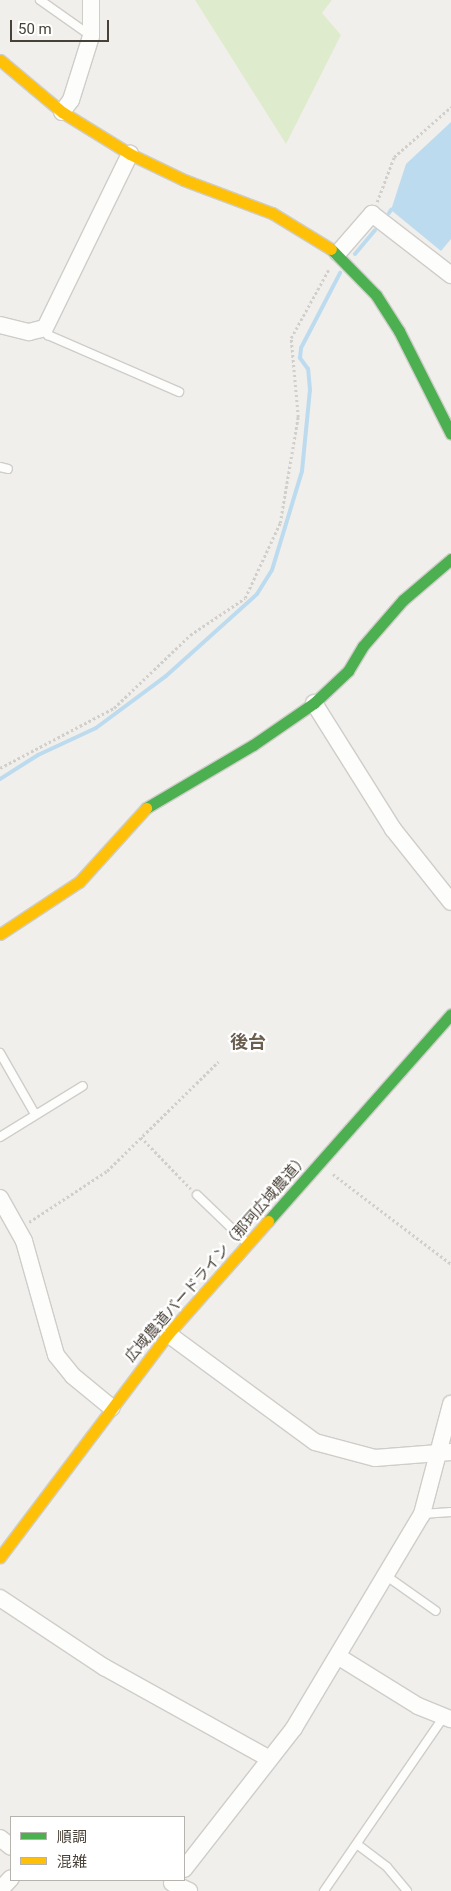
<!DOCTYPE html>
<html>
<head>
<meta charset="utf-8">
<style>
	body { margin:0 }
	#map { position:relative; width:451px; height:1891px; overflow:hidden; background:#f1efec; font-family:Roboto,"Noto Sans JP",sans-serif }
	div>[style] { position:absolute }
	.green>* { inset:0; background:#dfebcd }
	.water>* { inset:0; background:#bddbee }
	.stream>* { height:4px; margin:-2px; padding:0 2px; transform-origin:2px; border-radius:2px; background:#bddbee }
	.path>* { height:2.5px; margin-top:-1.25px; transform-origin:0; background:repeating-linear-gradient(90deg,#d1cfcc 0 2.5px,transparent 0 5px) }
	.roads { filter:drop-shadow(1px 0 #cfcdc9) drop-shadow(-1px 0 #cfcdc9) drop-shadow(0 1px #cfcdc9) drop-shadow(0 -1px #cfcdc9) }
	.lane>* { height:8px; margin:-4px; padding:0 4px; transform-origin:4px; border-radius:4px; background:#fdfdfc }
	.street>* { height:16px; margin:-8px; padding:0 8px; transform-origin:8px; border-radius:8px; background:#fdfdfc }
	.fast>* { height:11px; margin:-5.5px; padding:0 5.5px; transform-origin:5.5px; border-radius:5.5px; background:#4caf50 }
	.slow>* { height:11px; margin:-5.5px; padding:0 5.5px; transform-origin:5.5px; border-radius:5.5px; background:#ffc107 }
	span { translate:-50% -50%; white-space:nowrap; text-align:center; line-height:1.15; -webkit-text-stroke:4.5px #fff; paint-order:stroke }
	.street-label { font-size:15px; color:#484137 }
	.quarter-label { font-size:18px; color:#6a5e4f; font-weight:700 }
	.legend { position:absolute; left:10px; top:1816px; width:175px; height:65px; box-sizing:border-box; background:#fff; border:1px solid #b6b3af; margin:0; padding:6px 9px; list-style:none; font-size:15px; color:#484137 }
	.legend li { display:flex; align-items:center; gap:10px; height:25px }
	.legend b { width:25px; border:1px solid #b6b3af }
	.scale { position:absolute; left:10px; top:20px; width:99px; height:22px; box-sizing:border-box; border:2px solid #484137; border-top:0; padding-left:6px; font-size:15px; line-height:18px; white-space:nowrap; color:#484137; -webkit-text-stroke:4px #fff; paint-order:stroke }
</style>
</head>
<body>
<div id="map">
	<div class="green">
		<i style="clip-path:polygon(195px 0,332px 0,322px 13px,341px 35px,286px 144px)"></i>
	</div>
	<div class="water">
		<i style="clip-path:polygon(451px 122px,451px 239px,441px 251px,391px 210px,406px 164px)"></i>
	</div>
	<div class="stream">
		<i style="left:389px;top:213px;width:4px;rotate:-56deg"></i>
		<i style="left:355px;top:254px;width:31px;rotate:-50deg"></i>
		<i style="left:0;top:779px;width:45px;rotate:-32.3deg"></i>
		<i style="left:38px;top:755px;width:64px;rotate:-25deg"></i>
		<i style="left:96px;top:728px;width:87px;rotate:-36.6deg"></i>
		<i style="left:166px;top:676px;width:122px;rotate:-42deg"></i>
		<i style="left:257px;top:594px;width:28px;rotate:-58deg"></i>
		<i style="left:272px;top:570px;width:103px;rotate:-73.1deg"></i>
		<i style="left:302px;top:471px;width:81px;rotate:-84.4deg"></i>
		<i style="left:310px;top:390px;width:21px;rotate:-95deg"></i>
		<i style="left:308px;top:369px;width:14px;rotate:-126deg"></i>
		<i style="left:300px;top:358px;width:10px;rotate:-84deg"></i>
		<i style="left:301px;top:348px;width:85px;rotate:-62.5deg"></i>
	</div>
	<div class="path">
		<i style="left:377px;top:202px;width:48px;rotate:-69.3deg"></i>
		<i style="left:394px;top:157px;width:76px;rotate:-41.3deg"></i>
		<i style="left:0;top:768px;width:129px;rotate:-27.8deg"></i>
		<i style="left:114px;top:708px;width:105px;rotate:-43.8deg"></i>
		<i style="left:190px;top:635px;width:66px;rotate:-33.9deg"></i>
		<i style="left:245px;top:598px;width:83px;rotate:-65deg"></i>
		<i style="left:280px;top:523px;width:108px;rotate:-80.4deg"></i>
		<i style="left:298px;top:417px;width:79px;rotate:-95.1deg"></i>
		<i style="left:291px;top:338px;width:79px;rotate:-61.2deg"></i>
		<i style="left:141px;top:1137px;width:72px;rotate:46.1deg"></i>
		<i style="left:333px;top:1174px;width:148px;rotate:37.3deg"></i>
		<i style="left:29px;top:1222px;width:93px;rotate:-33.2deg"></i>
		<i style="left:107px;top:1171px;width:156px;rotate:-44.5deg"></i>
	</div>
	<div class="roads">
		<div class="lane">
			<i style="left:40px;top:0;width:62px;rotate:35.2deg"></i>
			<i style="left:45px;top:328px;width:8px;rotate:67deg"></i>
			<i style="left:48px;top:335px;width:143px;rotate:23.5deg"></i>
			<i style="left:0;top:467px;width:8px;rotate:14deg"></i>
			<i style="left:0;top:1053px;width:70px;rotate:60.2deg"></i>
			<i style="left:0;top:1137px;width:97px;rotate:-31.6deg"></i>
			<i style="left:197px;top:1195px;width:68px;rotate:43.8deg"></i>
			<i style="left:422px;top:1514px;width:29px;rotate:-4deg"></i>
			<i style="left:385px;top:1575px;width:62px;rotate:35.2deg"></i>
			<i style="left:358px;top:1845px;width:36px;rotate:37deg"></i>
			<i style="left:387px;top:1867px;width:31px;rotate:50deg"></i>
			<i style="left:324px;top:1891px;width:210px;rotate:-55.5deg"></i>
		</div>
		<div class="street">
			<i style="left:62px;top:112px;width:15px;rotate:-53deg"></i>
			<i style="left:71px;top:100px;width:67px;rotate:-72.6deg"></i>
			<i style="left:91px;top:36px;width:36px;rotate:-90deg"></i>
			<i style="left:338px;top:253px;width:52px;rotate:-48.9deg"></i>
			<i style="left:372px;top:214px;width:100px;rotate:37.7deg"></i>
			<i style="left:0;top:325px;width:30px;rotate:14deg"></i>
			<i style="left:29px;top:332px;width:16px;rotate:-14deg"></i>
			<i style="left:45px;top:328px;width:194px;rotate:-64deg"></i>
			<i style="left:314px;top:703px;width:149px;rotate:57.9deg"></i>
			<i style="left:393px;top:829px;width:93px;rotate:51.5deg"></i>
			<i style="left:0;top:1198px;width:49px;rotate:60.8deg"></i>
			<i style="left:24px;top:1241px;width:118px;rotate:74.3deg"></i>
			<i style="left:56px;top:1355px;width:27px;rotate:51deg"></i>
			<i style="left:73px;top:1376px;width:50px;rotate:39.4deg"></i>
			<i style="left:168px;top:1334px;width:182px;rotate:36.3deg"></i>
			<i style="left:315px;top:1442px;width:62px;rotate:14.9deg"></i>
			<i style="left:375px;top:1458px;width:76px;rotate:-4.5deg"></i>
			<i style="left:0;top:1598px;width:125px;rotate:33.6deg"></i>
			<i style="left:104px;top:1667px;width:188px;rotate:29deg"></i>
			<i style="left:339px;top:1657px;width:93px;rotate:31.8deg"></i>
			<i style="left:418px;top:1706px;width:35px;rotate:22deg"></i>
			<i style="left:0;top:1838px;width:14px;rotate:39deg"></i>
			<i style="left:184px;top:1869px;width:179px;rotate:-52deg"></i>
			<i style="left:294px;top:1728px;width:249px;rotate:-59.1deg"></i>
			<i style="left:422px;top:1514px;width:114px;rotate:-75.2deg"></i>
			<i style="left:172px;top:1883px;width:19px;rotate:25deg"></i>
			<i style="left:0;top:1890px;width:16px;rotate:-47deg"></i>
		</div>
		<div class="fast">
			<i style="left:331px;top:249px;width:64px;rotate:45.6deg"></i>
			<i style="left:376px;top:295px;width:43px;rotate:57.4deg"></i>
			<i style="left:399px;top:331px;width:115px;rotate:63.2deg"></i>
			<i style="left:146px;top:808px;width:124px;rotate:-30.5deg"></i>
			<i style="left:253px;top:745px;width:74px;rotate:-34.5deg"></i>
			<i style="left:314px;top:703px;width:47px;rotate:-43.3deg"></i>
			<i style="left:348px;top:671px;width:29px;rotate:-59deg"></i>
			<i style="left:363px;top:646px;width:61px;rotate:-49deg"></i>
			<i style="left:403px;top:600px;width:63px;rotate:-40.5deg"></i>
			<i style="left:268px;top:1221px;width:276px;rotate:-48.5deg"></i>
		</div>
		<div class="slow">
			<i style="left:0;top:60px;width:81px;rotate:40deg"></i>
			<i style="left:62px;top:112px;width:80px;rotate:31.7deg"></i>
			<i style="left:130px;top:154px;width:60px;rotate:25.7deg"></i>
			<i style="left:184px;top:180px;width:94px;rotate:20.6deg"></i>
			<i style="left:272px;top:213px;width:69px;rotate:31.4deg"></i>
			<i style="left:0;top:934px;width:95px;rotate:-33.4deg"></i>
			<i style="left:79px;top:882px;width:100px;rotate:-47.8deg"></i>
			<i style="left:0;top:1557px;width:279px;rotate:-53deg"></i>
			<i style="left:168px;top:1334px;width:151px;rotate:-48.5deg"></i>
		</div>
	</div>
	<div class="street-label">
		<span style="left:217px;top:1258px;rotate:-49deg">広域農道バードライン（那珂広域農道）</span>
	</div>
	<div class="quarter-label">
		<span style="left:248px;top:1042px">後台</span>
	</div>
	<ul class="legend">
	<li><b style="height:6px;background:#4caf50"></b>順調</li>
	<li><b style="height:6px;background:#ffc107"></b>混雑</li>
	</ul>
	<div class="scale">50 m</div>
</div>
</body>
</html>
